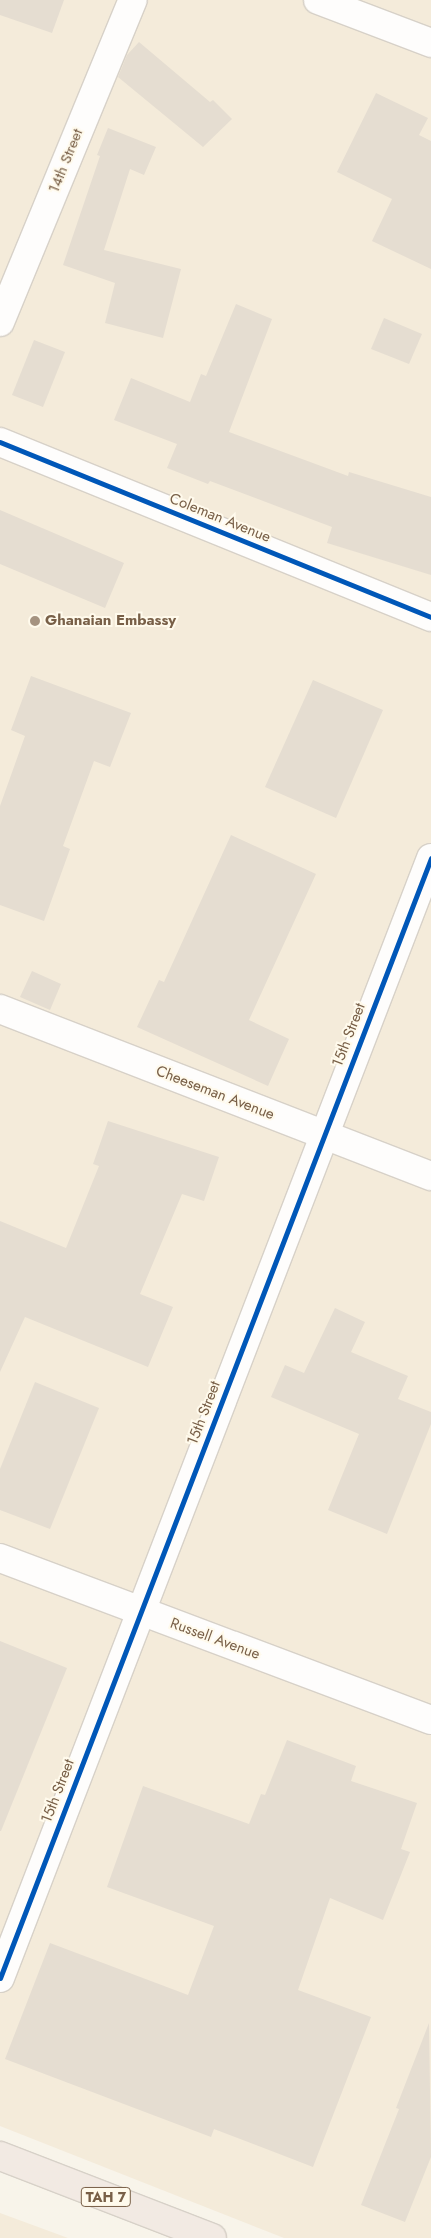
<!DOCTYPE html>
<html>
<head>
<meta charset="utf-8">
<style>
	body { margin:0 }
	#map { position:relative; width:431px; height:2238px; overflow:hidden; background:#f8f4ea; font-family:Jost,sans-serif }
	div>[style] { position:absolute }
	.residential>* { inset:0; background:#f4ebda }
	.building>* { inset:0; background:#e5ddd1 }
	.roads { filter:drop-shadow(1px 0 #d7d1c8) drop-shadow(-1px 0 #d7d1c8) drop-shadow(0 1px #d7d1c8) drop-shadow(0 -1px #d7d1c8) }
	.minor>* { height:28px; margin:-14px; padding:0 14px; transform-origin:14px; border-radius:14px; background:#fefdfc }
	.highway>* { height:28px; margin:-14px; padding:0 14px; transform-origin:14px; border-radius:14px; background:#f2eae3 }
	.cycleway>* { height:5px; margin:-2.5px; padding:0 2.5px; transform-origin:2.5px; border-radius:2.5px; background:#0057b8 }
	.dots>* { width:14px; height:14px; translate:-50% -50%; box-sizing:border-box; border:2px solid #fffaec; border-radius:50% }
	span { translate:-50% -50%; white-space:nowrap; text-align:center; line-height:1.15; -webkit-text-stroke:4px #fffaec; paint-order:stroke }
	.shield-label span { padding:1px 4px; background:#fffaec; border:1px solid; border-radius:4px; -webkit-text-stroke-width:0 }
	.shield-label { font-size:14px; color:#785f47; font-weight:700 }
	.street-label { font-size:15px; color:#785f47 }
	.poi-label { font-size:15px; color:#785f47; font-weight:700 }
	.left { translate:0 -50%; text-align:left }
</style>
</head>
<body>
<div id="map">
	<div class="residential">
		<i style="clip-path:polygon(0 0,431px 0,431px 2238px,284px 2238px,0 2126px)"></i>
		<i style="clip-path:polygon(0 2213px,68px 2238px,0 2238px)"></i>
	</div>
	<div class="building">
		<i style="clip-path:polygon(0 0,64px 0,52px 33px,0 15px)"></i>
		<i style="clip-path:polygon(139px 42px,210px 102px,213px 100px,232px 119px,203px 147px,118px 77px,127px 55px)"></i>
		<i style="clip-path:polygon(376px 93px,428px 118px,419px 135px,431px 141px,431px 269px,372px 241px,392px 199px,337px 172px)"></i>
		<i style="clip-path:polygon(108px 128px,156px 147px,144px 175px,130px 169px,104px 250px,181px 269px,163px 338px,105px 323px,115px 283px,63px 265px,100px 156px,97px 155px)"></i>
		<i style="clip-path:polygon(236px 304px,272px 319px,229px 432px,348px 476px,349px 472px,431px 497px,431px 575px,327px 543px,332px 527px,210px 481px,208px 484px,167px 468px,177px 444px,114px 420px,131px 378px,190px 402px,201px 374px,206px 376px)"></i>
		<i style="clip-path:polygon(384px 318px,422px 334px,409px 364px,371px 349px)"></i>
		<i style="clip-path:polygon(34px 340px,65px 352px,43px 407px,12px 395px)"></i>
		<i style="clip-path:polygon(0 510px,124px 563px,105px 608px,0 564px)"></i>
		<i style="clip-path:polygon(31px 676px,131px 713px,110px 767px,94px 761px,63px 846px,70px 849px,44px 921px,0 905px,0 806px,25px 736px,11px 730px)"></i>
		<i style="clip-path:polygon(313px 680px,383px 710px,336px 818px,265px 787px)"></i>
		<i style="clip-path:polygon(231px 835px,316px 874px,249px 1020px,289px 1039px,268px 1086px,137px 1027px,159px 980px,164px 982px)"></i>
		<i style="clip-path:polygon(32px 971px,61px 984px,50px 1010px,20px 997px)"></i>
		<i style="clip-path:polygon(108px 1121px,219px 1157px,204px 1201px,182px 1194px,140px 1294px,173px 1307px,148px 1367px,25px 1317px,0 1372px,0 1221px,66px 1248px,99px 1166px,93px 1164px)"></i>
		<i style="clip-path:polygon(335px 1308px,365px 1322px,351px 1352px,408px 1376px,398px 1399px,431px 1412px,431px 1424px,387px 1534px,328px 1510px,359px 1434px,271px 1397px,285px 1365px,304px 1373px)"></i>
		<i style="clip-path:polygon(35px 1382px,99px 1408px,50px 1529px,0 1510px,0 1469px)"></i>
		<i style="clip-path:polygon(0 1641px,67px 1668px,1px 1831px,0 1831px)"></i>
		<i style="clip-path:polygon(287px 1740px,356px 1766px,351px 1781px,417px 1803px,401px 1849px,410px 1852px,383px 1920px,330px 1898px,298px 1990px,371px 2017px,313px 2167px,214px 2129px,211px 2137px,5px 2059px,50px 1943px,188px 1995px,214px 1926px,107px 1887px,143px 1786px,249px 1824px,261px 1794px,265px 1795px)"></i>
		<i style="clip-path:polygon(429px 2023px,431px 2157px,405px 2222px,361px 2205px,399px 2109px,396px 2108px)"></i>
	</div>
	<div class="roads">
		<div class="minor">
			<i style="left:318px;top:0;width:121px;rotate:20.8deg"></i>
			<i style="left:0;top:322px;width:348px;rotate:-67.6deg"></i>
			<i style="left:0;top:442px;width:465px;rotate:22.1deg"></i>
			<i style="left:0;top:1009px;width:462px;rotate:21.2deg"></i>
			<i style="left:0;top:1558px;width:460px;rotate:20.6deg"></i>
			<i style="left:0;top:1978px;width:1200px;rotate:-68.95deg"></i>
		</div>
		<div class="highway">
			<i style="left:0;top:2156px;width:227px;rotate:21.1deg"></i>
		</div>
	</div>
	<div class="cycleway">
		<i style="left:0;top:442px;width:465px;rotate:22.1deg"></i>
		<i style="left:0;top:1978px;width:1200px;rotate:-68.95deg"></i>
	</div>
	<div class="dots">
		<i style="left:35px;top:621px;background:#a59380"></i>
	</div>
	<div class="shield-label">
		<span style="left:106px;top:2197px">TAH 7</span>
	</div>
	<div class="street-label">
		<span style="left:66px;top:161px;rotate:-68deg">14th Street</span>
		<span style="left:220px;top:518px;rotate:22deg">Coleman Avenue</span>
		<span style="left:349px;top:1035px;rotate:-69deg">15th Street</span>
		<span style="left:215px;top:1093px;rotate:21deg">Cheeseman Avenue</span>
		<span style="left:204px;top:1413px;rotate:-69deg">15th Street</span>
		<span style="left:215px;top:1639px;rotate:20deg">Russell Avenue</span>
		<span style="left:58px;top:1791px;rotate:-69deg">15th Street</span>
	</div>
	<div class="poi-label">
		<span class="left" style="left:45px;top:621px">Ghanaian Embassy</span>
	</div>
</div>
</body>
</html>
